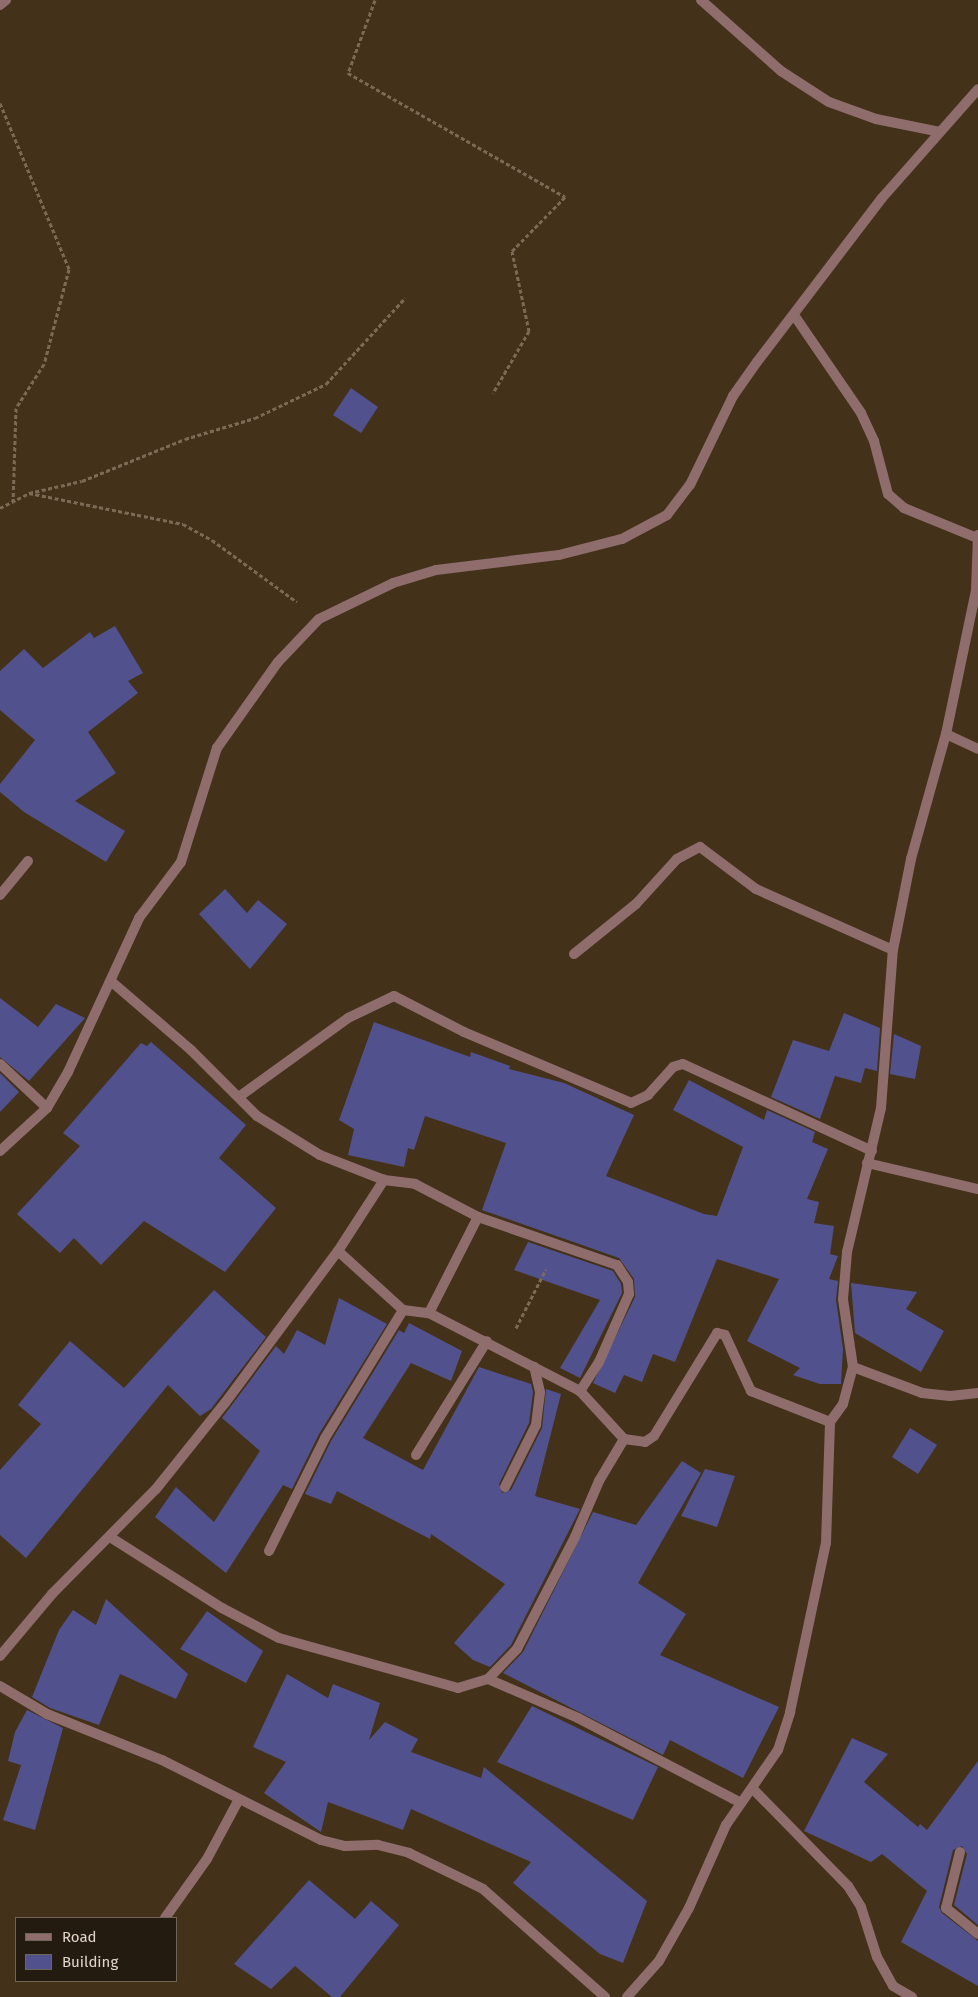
<!DOCTYPE html>
<html>
<head>
<meta charset="utf-8">
<style>
	body { margin:0 }
	#map { position:relative; width:978px; height:1997px; overflow:hidden; background:#443119; font-family:"Fira Sans",sans-serif }
	div>[style] { position:absolute }
	.building>* { inset:0; background:#51528d }
	.path>* { height:3px; margin-top:-1.5px; transform-origin:0; background:repeating-linear-gradient(90deg,#7b6b56 0 4px,transparent 0 6.5px) }
	.minor>* { height:10px; margin:-5px; padding:0 5px; transform-origin:5px; border-radius:5px; background:#8e6d6c }
	span { translate:-50% -50%; white-space:nowrap; text-align:center; line-height:1.15; -webkit-text-stroke:4px #241b10; paint-order:stroke }
	.legend { position:absolute; left:15px; top:1917px; width:162px; height:65px; box-sizing:border-box; background:#241b10; border:1px solid #706559; margin:0; padding:6px 9px; list-style:none; font-size:15px; color:#e1d5c7 }
	.legend li { display:flex; align-items:center; gap:10px; height:25px }
	.legend b { width:25px; border:1px solid #706559 }
</style>
</head>
<body>
<div id="map">
	<div class="building">
		<i style="clip-path:polygon(351px 388px,378px 407px,361px 433px,333px 415px)"></i>
		<i style="clip-path:polygon(115px 626px,143px 673px,128px 681px,138px 693px,88px 732px,116px 773px,75px 801px,125px 831px,106px 862px,24px 812px,0 792px,0 784px,35px 740px,0 710px,0 671px,24px 649px,43px 668px,90px 632px,94px 638px)"></i>
		<i style="clip-path:polygon(225px 889px,247px 913px,258px 900px,287px 924px,250px 969px,199px 914px)"></i>
		<i style="clip-path:polygon(0 998px,38px 1027px,56px 1004px,85px 1018px,29px 1081px,0 1057px)"></i>
		<i style="clip-path:polygon(844px 1013px,880px 1028px,877px 1071px,865px 1068px,861px 1083px,835px 1076px,820px 1119px,771px 1097px,793px 1040px,829px 1051px)"></i>
		<i style="clip-path:polygon(374px 1022px,470px 1057px,471px 1052px,510px 1066px,509px 1069px,564px 1083px,634px 1115px,606px 1176px,704px 1214px,717px 1216px,743px 1147px,673px 1110px,689px 1080px,764px 1120px,767px 1110px,815px 1132px,812px 1142px,828px 1149px,807px 1199px,819px 1202px,814px 1223px,834px 1226px,830px 1254px,838px 1256px,829px 1279px,838px 1281px,836px 1300px,843px 1349px,841px 1384px,820px 1384px,793px 1375px,800px 1368px,747px 1341px,779px 1279px,717px 1259px,675px 1362px,653px 1354px,642px 1382px,624px 1375px,615px 1393px,593px 1383px,635px 1297px,634px 1279px,619px 1258px,482px 1210px,506px 1143px,425px 1116px,414px 1150px,408px 1148px,404px 1167px,348px 1155px,354px 1129px,339px 1120px)"></i>
		<i style="clip-path:polygon(894px 1034px,921px 1046px,915px 1079px,890px 1074px)"></i>
		<i style="clip-path:polygon(151px 1042px,246px 1125px,219px 1158px,276px 1208px,225px 1272px,144px 1221px,101px 1265px,74px 1238px,60px 1253px,17px 1214px,80px 1146px,63px 1133px,141px 1043px,147px 1046px)"></i>
		<i style="clip-path:polygon(0 1073px,19px 1092px,0 1112px)"></i>
		<i style="clip-path:polygon(528px 1242px,613px 1271px,621px 1284px,622px 1293px,580px 1378px,560px 1368px,600px 1300px,514px 1270px)"></i>
		<i style="clip-path:polygon(851px 1283px,917px 1292px,906px 1309px,944px 1331px,921px 1372px,855px 1333px)"></i>
		<i style="clip-path:polygon(214px 1290px,266px 1337px,211px 1409px,200px 1416px,168px 1385px,26px 1558px,0 1535px,0 1470px,41px 1424px,18px 1405px,70px 1341px,124px 1388px)"></i>
		<i style="clip-path:polygon(339px 1298px,387px 1324px,319px 1434px,292px 1489px,283px 1485px,226px 1573px,155px 1517px,176px 1487px,214px 1522px,260px 1451px,222px 1418px,276px 1346px,284px 1354px,297px 1330px,325px 1345px)"></i>
		<i style="clip-path:polygon(409px 1323px,462px 1351px,451px 1381px,411px 1363px,363px 1438px,423px 1470px,479px 1367px,531px 1384px,533px 1392px,529px 1423px,499px 1484px,502px 1493px,511px 1490px,542px 1428px,546px 1389px,561px 1394px,535px 1496px,580px 1509px,511px 1645px,490px 1667px,473px 1660px,454px 1643px,505px 1584px,431px 1534px,430px 1539px,337px 1491px,331px 1504px,305px 1494px,331px 1441px,399px 1330px,404px 1333px)"></i>
		<i style="clip-path:polygon(910px 1428px,937px 1445px,918px 1474px,892px 1457px)"></i>
		<i style="clip-path:polygon(682px 1461px,701px 1473px,638px 1583px,686px 1614px,660px 1655px,779px 1707px,743px 1778px,670px 1740px,663px 1755px,503px 1673px,523px 1652px,593px 1512px,636px 1525px)"></i>
		<i style="clip-path:polygon(705px 1469px,735px 1476px,717px 1527px,681px 1516px)"></i>
		<i style="clip-path:polygon(106px 1599px,188px 1674px,176px 1699px,120px 1674px,99px 1725px,50px 1708px,32px 1697px,59px 1630px,73px 1610px,96px 1625px)"></i>
		<i style="clip-path:polygon(207px 1611px,263px 1651px,246px 1683px,180px 1649px)"></i>
		<i style="clip-path:polygon(287px 1674px,328px 1698px,333px 1684px,380px 1703px,369px 1740px,385px 1722px,418px 1739px,411px 1752px,481px 1778px,484px 1767px,647px 1901px,623px 1963px,600px 1954px,513px 1883px,531px 1862px,411px 1809px,403px 1830px,328px 1802px,321px 1832px,264px 1793px,286px 1762px,253px 1747px)"></i>
		<i style="clip-path:polygon(532px 1706px,658px 1767px,633px 1820px,497px 1762px)"></i>
		<i style="clip-path:polygon(27px 1710px,63px 1728px,35px 1830px,3px 1820px,21px 1765px,8px 1761px,15px 1732px)"></i>
		<i style="clip-path:polygon(852px 1738px,888px 1754px,864px 1782px,918px 1827px,920px 1824px,927px 1830px,978px 1761px,978px 1925px,954px 1905px,967px 1854px,962px 1846px,953px 1850px,939px 1907px,942px 1913px,978px 1941px,978px 1986px,901px 1942px,927px 1891px,882px 1854px,871px 1862px,804px 1831px)"></i>
		<i style="clip-path:polygon(309px 1880px,355px 1919px,371px 1901px,399px 1925px,340px 1997px,332px 1997px,295px 1966px,271px 1989px,234px 1964px)"></i>
	</div>
	<div class="path">
		<i style="left:375px;top:0;width:78px;rotate:110.3deg"></i>
		<i style="left:348px;top:73px;width:250px;rotate:29.7deg"></i>
		<i style="left:565px;top:197px;width:76px;rotate:134.5deg"></i>
		<i style="left:512px;top:251px;width:82px;rotate:78deg"></i>
		<i style="left:529px;top:331px;width:72px;rotate:120.1deg"></i>
		<i style="left:0;top:103px;width:180px;rotate:67.4deg"></i>
		<i style="left:69px;top:269px;width:98px;rotate:104.7deg"></i>
		<i style="left:44px;top:364px;width:52px;rotate:122.5deg"></i>
		<i style="left:16px;top:408px;width:93px;rotate:91.8deg"></i>
		<i style="left:29px;top:493px;width:54px;rotate:-12.8deg"></i>
		<i style="left:82px;top:481px;width:111px;rotate:-22.2deg"></i>
		<i style="left:185px;top:439px;width:73px;rotate:-16.7deg"></i>
		<i style="left:255px;top:418px;width:79px;rotate:-25.6deg"></i>
		<i style="left:326px;top:384px;width:117px;rotate:-47.4deg"></i>
		<i style="left:0;top:508px;width:33px;rotate:-27deg"></i>
		<i style="left:29px;top:493px;width:157px;rotate:11.4deg"></i>
		<i style="left:183px;top:524px;width:33px;rotate:29deg"></i>
		<i style="left:212px;top:540px;width:105px;rotate:36.1deg"></i>
		<i style="left:516px;top:1328px;width:66px;rotate:-63deg"></i>
	</div>
	<div class="minor">
		<i style="left:701px;top:0;width:107px;rotate:41.6deg"></i>
		<i style="left:781px;top:71px;width:57px;rotate:32.9deg"></i>
		<i style="left:829px;top:102px;width:50px;rotate:19.9deg"></i>
		<i style="left:876px;top:119px;width:65px;rotate:11.5deg"></i>
		<i style="left:0;top:5px;width:8px;rotate:-40deg"></i>
		<i style="left:794px;top:315px;width:119px;rotate:55.6deg"></i>
		<i style="left:861px;top:413px;width:31px;rotate:65deg"></i>
		<i style="left:874px;top:441px;width:55px;rotate:75.2deg"></i>
		<i style="left:888px;top:494px;width:21px;rotate:41deg"></i>
		<i style="left:904px;top:508px;width:79px;rotate:22.3deg"></i>
		<i style="left:946px;top:734px;width:35px;rotate:25deg"></i>
		<i style="left:0;top:895px;width:44px;rotate:-50.5deg"></i>
		<i style="left:574px;top:954px;width:80px;rotate:-38.9deg"></i>
		<i style="left:636px;top:904px;width:61px;rotate:-47.7deg"></i>
		<i style="left:677px;top:859px;width:26px;rotate:-28deg"></i>
		<i style="left:700px;top:847px;width:70px;rotate:36.9deg"></i>
		<i style="left:756px;top:889px;width:150px;rotate:24deg"></i>
		<i style="left:0;top:1064px;width:64px;rotate:43.1deg"></i>
		<i style="left:240px;top:1096px;width:133px;rotate:-35.8deg"></i>
		<i style="left:348px;top:1018px;width:51px;rotate:-25.6deg"></i>
		<i style="left:394px;top:996px;width:79px;rotate:27.2deg"></i>
		<i style="left:464px;top:1032px;width:181px;rotate:23deg"></i>
		<i style="left:631px;top:1103px;width:19px;rotate:-25deg"></i>
		<i style="left:648px;top:1095px;width:38px;rotate:-48deg"></i>
		<i style="left:673px;top:1067px;width:10px;rotate:-17deg"></i>
		<i style="left:683px;top:1064px;width:208px;rotate:24.7deg"></i>
		<i style="left:0;top:1151px;width:64px;rotate:-42.5deg"></i>
		<i style="left:47px;top:1108px;width:42px;rotate:-59.7deg"></i>
		<i style="left:68px;top:1072px;width:170px;rotate:-65.2deg"></i>
		<i style="left:139px;top:918px;width:70px;rotate:-53.1deg"></i>
		<i style="left:181px;top:862px;width:120px;rotate:-72.5deg"></i>
		<i style="left:217px;top:748px;width:105px;rotate:-54.7deg"></i>
		<i style="left:278px;top:662px;width:59px;rotate:-46.4deg"></i>
		<i style="left:319px;top:619px;width:82px;rotate:-25.9deg"></i>
		<i style="left:393px;top:583px;width:45px;rotate:-16.8deg"></i>
		<i style="left:436px;top:570px;width:124px;rotate:-7deg"></i>
		<i style="left:559px;top:555px;width:65px;rotate:-14.3deg"></i>
		<i style="left:622px;top:539px;width:51px;rotate:-28.1deg"></i>
		<i style="left:667px;top:515px;width:38px;rotate:-53deg"></i>
		<i style="left:690px;top:485px;width:99px;rotate:-64.2deg"></i>
		<i style="left:733px;top:396px;width:42px;rotate:-54.8deg"></i>
		<i style="left:757px;top:362px;width:206px;rotate:-52.7deg"></i>
		<i style="left:882px;top:198px;width:145px;rotate:-48.6deg"></i>
		<i style="left:867px;top:1163px;width:114px;rotate:13.2deg"></i>
		<i style="left:384px;top:1180px;width:31px;rotate:7deg"></i>
		<i style="left:415px;top:1184px;width:71px;rotate:27.6deg"></i>
		<i style="left:478px;top:1217px;width:147px;rotate:19.1deg"></i>
		<i style="left:617px;top:1265px;width:20px;rotate:57deg"></i>
		<i style="left:628px;top:1282px;width:12px;rotate:85deg"></i>
		<i style="left:629px;top:1294px;width:74px;rotate:113.8deg"></i>
		<i style="left:599px;top:1362px;width:35px;rotate:123deg"></i>
		<i style="left:338px;top:1251px;width:88px;rotate:42.2deg"></i>
		<i style="left:403px;top:1310px;width:26px;rotate:7deg"></i>
		<i style="left:429px;top:1313px;width:170px;rotate:27.3deg"></i>
		<i style="left:580px;top:1391px;width:65px;rotate:47.5deg"></i>
		<i style="left:624px;top:1439px;width:21px;rotate:8deg"></i>
		<i style="left:645px;top:1442px;width:11px;rotate:-34deg"></i>
		<i style="left:654px;top:1436px;width:121px;rotate:-58.5deg"></i>
		<i style="left:717px;top:1333px;width:8px;rotate:14deg"></i>
		<i style="left:725px;top:1335px;width:62px;rotate:65.1deg"></i>
		<i style="left:751px;top:1391px;width:85px;rotate:21.4deg"></i>
		<i style="left:429px;top:1313px;width:108px;rotate:-63deg"></i>
		<i style="left:853px;top:1367px;width:74px;rotate:20.6deg"></i>
		<i style="left:922px;top:1393px;width:28px;rotate:6deg"></i>
		<i style="left:950px;top:1396px;width:28px;rotate:-6deg"></i>
		<i style="left:416px;top:1455px;width:134px;rotate:-58.1deg"></i>
		<i style="left:505px;top:1487px;width:69px;rotate:-63.4deg"></i>
		<i style="left:536px;top:1425px;width:33px;rotate:-83deg"></i>
		<i style="left:540px;top:1392px;width:26px;rotate:-103deg"></i>
		<i style="left:110px;top:1537px;width:133px;rotate:32.4deg"></i>
		<i style="left:222px;top:1608px;width:64px;rotate:27.8deg"></i>
		<i style="left:279px;top:1638px;width:186px;rotate:15.6deg"></i>
		<i style="left:458px;top:1688px;width:31px;rotate:-17deg"></i>
		<i style="left:488px;top:1679px;width:98px;rotate:23.4deg"></i>
		<i style="left:578px;top:1718px;width:184px;rotate:27.5deg"></i>
		<i style="left:269px;top:1551px;width:126px;rotate:-63.6deg"></i>
		<i style="left:325px;top:1438px;width:150px;rotate:-58.6deg"></i>
		<i style="left:0;top:1656px;width:81px;rotate:-50deg"></i>
		<i style="left:52px;top:1594px;width:148px;rotate:-45.3deg"></i>
		<i style="left:156px;top:1489px;width:110px;rotate:-51.3deg"></i>
		<i style="left:225px;top:1403px;width:189px;rotate:-53.4deg"></i>
		<i style="left:338px;top:1251px;width:85px;rotate:-57.1deg"></i>
		<i style="left:384px;top:1180px;width:69px;rotate:-158.7deg"></i>
		<i style="left:320px;top:1155px;width:74px;rotate:-148.2deg"></i>
		<i style="left:257px;top:1116px;width:93px;rotate:-135deg"></i>
		<i style="left:191px;top:1050px;width:104px;rotate:-139.3deg"></i>
		<i style="left:488px;top:1679px;width:42px;rotate:-46deg"></i>
		<i style="left:517px;top:1649px;width:126px;rotate:-62.6deg"></i>
		<i style="left:575px;top:1537px;width:61px;rotate:-66.8deg"></i>
		<i style="left:599px;top:1481px;width:49px;rotate:-59.2deg"></i>
		<i style="left:0;top:1686px;width:55px;rotate:30.8deg"></i>
		<i style="left:47px;top:1714px;width:124px;rotate:21.8deg"></i>
		<i style="left:162px;top:1760px;width:178px;rotate:26.7deg"></i>
		<i style="left:321px;top:1840px;width:25px;rotate:14deg"></i>
		<i style="left:345px;top:1846px;width:33px;rotate:-2deg"></i>
		<i style="left:378px;top:1845px;width:32px;rotate:14deg"></i>
		<i style="left:409px;top:1853px;width:82px;rotate:25.9deg"></i>
		<i style="left:483px;top:1889px;width:163px;rotate:41.5deg"></i>
		<i style="left:753px;top:1789px;width:136px;rotate:45.6deg"></i>
		<i style="left:848px;top:1886px;width:25px;rotate:58deg"></i>
		<i style="left:861px;top:1907px;width:52px;rotate:72.3deg"></i>
		<i style="left:877px;top:1957px;width:33px;rotate:61deg"></i>
		<i style="left:893px;top:1986px;width:22px;rotate:30deg"></i>
		<i style="left:960px;top:1852px;width:58px;rotate:104deg"></i>
		<i style="left:946px;top:1908px;width:41px;rotate:39.1deg"></i>
		<i style="left:165px;top:1918px;width:72px;rotate:-54.6deg"></i>
		<i style="left:207px;top:1859px;width:66px;rotate:-61.9deg"></i>
		<i style="left:627px;top:1997px;width:48px;rotate:-48.4deg"></i>
		<i style="left:659px;top:1961px;width:61px;rotate:-60.5deg"></i>
		<i style="left:689px;top:1908px;width:91px;rotate:-66deg"></i>
		<i style="left:726px;top:1825px;width:91px;rotate:-55.3deg"></i>
		<i style="left:778px;top:1750px;width:40px;rotate:-72deg"></i>
		<i style="left:790px;top:1712px;width:173px;rotate:-78deg"></i>
		<i style="left:826px;top:1543px;width:121px;rotate:-88.1deg"></i>
		<i style="left:830px;top:1422px;width:22px;rotate:-54deg"></i>
		<i style="left:843px;top:1404px;width:38px;rotate:-75deg"></i>
		<i style="left:853px;top:1367px;width:69px;rotate:-98.4deg"></i>
		<i style="left:843px;top:1299px;width:47px;rotate:-85.1deg"></i>
		<i style="left:847px;top:1252px;width:148px;rotate:-76.7deg"></i>
		<i style="left:881px;top:1108px;width:158px;rotate:-85.7deg"></i>
		<i style="left:893px;top:950px;width:93px;rotate:-78.8deg"></i>
		<i style="left:911px;top:859px;width:130px;rotate:-74.4deg"></i>
		<i style="left:946px;top:734px;width:147px;rotate:-78.2deg"></i>
		<i style="left:976px;top:590px;width:55px;rotate:-87.9deg"></i>
	</div>
	<ul class="legend">
	<li><b style="height:6px;background:#8e6d6c"></b>Road</li>
	<li><b style="height:14px;background:#51528d"></b>Building</li>
	</ul>
</div>
</body>
</html>
